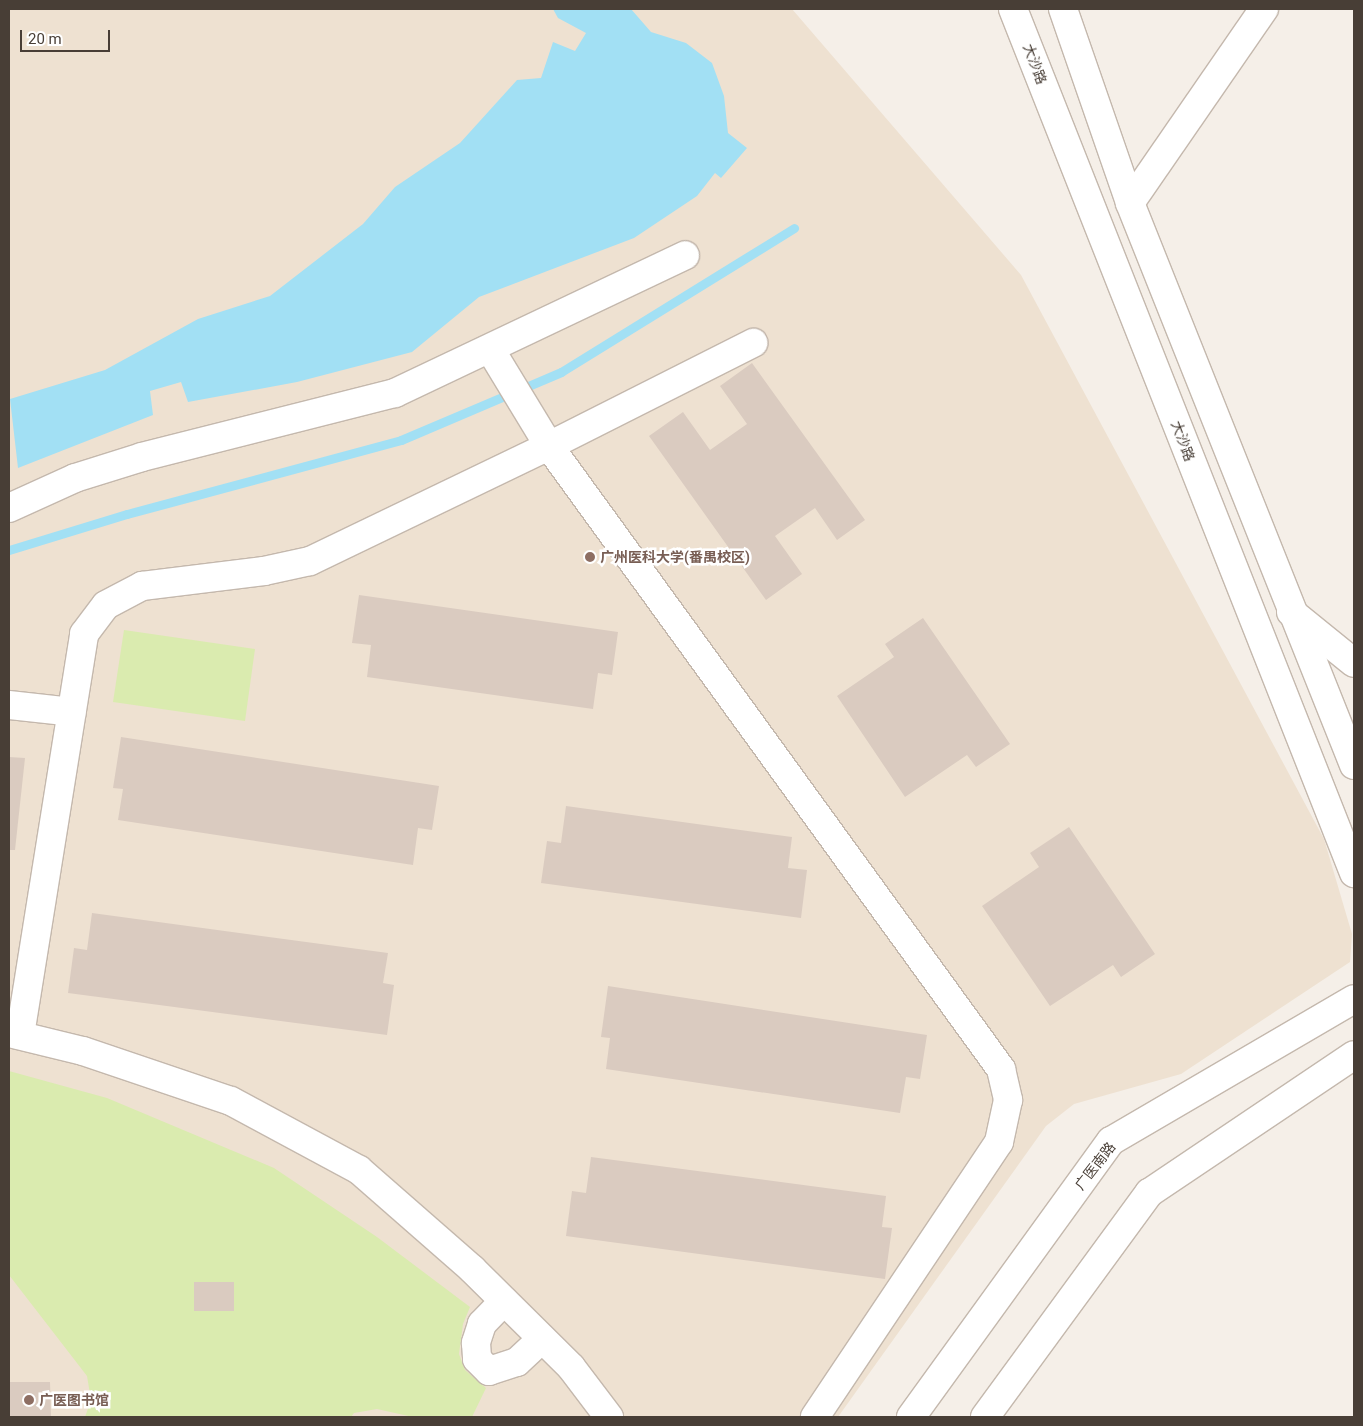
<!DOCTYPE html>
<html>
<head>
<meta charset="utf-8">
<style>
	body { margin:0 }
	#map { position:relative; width:1363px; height:1426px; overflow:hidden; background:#f5efe8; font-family:Roboto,"Noto Sans SC",sans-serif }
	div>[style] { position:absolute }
	.education>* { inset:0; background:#eee1d1 }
	.green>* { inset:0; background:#daebaf }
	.water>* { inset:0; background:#a2e0f4 }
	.stream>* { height:9px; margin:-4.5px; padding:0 4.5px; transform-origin:4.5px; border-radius:4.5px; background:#a2e0f4 }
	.building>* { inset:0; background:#dacbc0 }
	.roads { filter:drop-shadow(1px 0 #c4b8ad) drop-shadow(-1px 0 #c4b8ad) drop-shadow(0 1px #c4b8ad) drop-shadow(0 -1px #c4b8ad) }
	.minor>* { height:28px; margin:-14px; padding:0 14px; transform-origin:14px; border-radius:14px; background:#fff }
	.tertiary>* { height:28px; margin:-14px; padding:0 14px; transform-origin:14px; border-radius:14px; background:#fff }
	.dots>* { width:14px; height:14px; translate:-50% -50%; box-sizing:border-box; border:2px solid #fff; border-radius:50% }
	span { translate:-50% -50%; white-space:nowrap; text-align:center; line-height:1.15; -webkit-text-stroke:5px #fff; paint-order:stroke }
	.street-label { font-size:14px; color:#483e36 }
	.education-label { font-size:14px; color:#785e54; font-weight:700 }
	.left { translate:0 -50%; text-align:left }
	.frame { position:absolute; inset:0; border:10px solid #483e36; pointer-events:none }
	.scale { position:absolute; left:20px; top:30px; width:90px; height:22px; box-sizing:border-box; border:2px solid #483e36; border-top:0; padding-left:6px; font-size:15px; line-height:18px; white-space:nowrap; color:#483e36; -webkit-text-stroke:4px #fff; paint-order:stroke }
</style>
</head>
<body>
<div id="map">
	<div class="education">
		<i style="clip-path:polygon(9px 9px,792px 9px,1021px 275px,1324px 839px,1352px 934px,1350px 962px,1181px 1074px,1074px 1104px,1046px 1126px,838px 1417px,9px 1417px)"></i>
	</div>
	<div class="green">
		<i style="clip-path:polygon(124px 630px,255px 649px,245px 721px,113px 702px)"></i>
		<i style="clip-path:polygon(9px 1071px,107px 1098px,274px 1168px,377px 1237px,470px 1307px,463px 1324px,459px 1354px,465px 1370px,486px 1388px,472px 1417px,413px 1417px,377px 1409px,354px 1413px,351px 1417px,85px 1417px,91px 1400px,87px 1376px,9px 1275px)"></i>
	</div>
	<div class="water">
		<i style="clip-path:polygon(553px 9px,631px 9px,651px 32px,686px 43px,712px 63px,724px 96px,728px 133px,747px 148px,721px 178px,715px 173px,697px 196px,634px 238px,479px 297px,412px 352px,297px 382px,188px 402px,181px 382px,150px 391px,153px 415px,18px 468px,10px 399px,105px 370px,198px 319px,270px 296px,363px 224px,395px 187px,460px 143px,517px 80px,541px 78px,553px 42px,575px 51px,586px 33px,558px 18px)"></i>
	</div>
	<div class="stream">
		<i style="left:9px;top:550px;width:123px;rotate:-17deg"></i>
		<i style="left:127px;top:514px;width:284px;rotate:-15.1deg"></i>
		<i style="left:401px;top:440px;width:174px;rotate:-23deg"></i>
		<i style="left:561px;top:372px;width:274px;rotate:-31.7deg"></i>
	</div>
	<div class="building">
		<i style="clip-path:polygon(752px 363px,865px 520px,837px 540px,815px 508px,775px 536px,802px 574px,766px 600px,649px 436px,683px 412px,710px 450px,747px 424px,720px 386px)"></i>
		<i style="clip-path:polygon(359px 595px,618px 632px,612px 675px,598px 673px,593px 709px,367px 677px,371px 645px,352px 643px)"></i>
		<i style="clip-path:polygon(923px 618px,1010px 744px,976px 767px,967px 755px,905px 797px,837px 696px,894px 657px,885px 644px)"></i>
		<i style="clip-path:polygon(121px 737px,439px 786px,432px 830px,418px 828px,413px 865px,118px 820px,123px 789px,113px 788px)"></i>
		<i style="clip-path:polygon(9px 757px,25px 758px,15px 850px,9px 850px)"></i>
		<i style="clip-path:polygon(566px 806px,792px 837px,788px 868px,807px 870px,801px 918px,541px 883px,547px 841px,561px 843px)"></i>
		<i style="clip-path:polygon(1069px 827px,1155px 954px,1121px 977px,1113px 965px,1050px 1006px,982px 906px,1039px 867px,1030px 853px)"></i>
		<i style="clip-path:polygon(92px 913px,388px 953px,383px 983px,394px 985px,387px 1035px,68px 993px,74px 948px,87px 950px)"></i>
		<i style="clip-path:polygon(608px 986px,927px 1035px,920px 1079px,906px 1077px,900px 1113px,606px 1069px,610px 1038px,601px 1037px)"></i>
		<i style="clip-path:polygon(591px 1157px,886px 1196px,882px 1227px,892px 1228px,885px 1279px,566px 1236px,572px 1191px,586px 1193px)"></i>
		<i style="clip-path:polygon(194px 1282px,234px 1282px,234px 1311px,194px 1311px)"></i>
		<i style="clip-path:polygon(9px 1382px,50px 1382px,51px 1417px,9px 1417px)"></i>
	</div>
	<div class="roads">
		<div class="minor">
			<i style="left:1130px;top:203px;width:236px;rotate:-55.4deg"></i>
			<i style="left:490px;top:349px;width:114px;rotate:58.7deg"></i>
			<i style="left:549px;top:446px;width:770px;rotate:54.04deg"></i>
			<i style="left:1001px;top:1069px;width:32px;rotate:77deg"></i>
			<i style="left:1008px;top:1100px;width:43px;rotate:102.1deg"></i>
			<i style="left:999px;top:1142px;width:331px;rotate:123.8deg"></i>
			<i style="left:9px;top:508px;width:72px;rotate:-24.4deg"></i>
			<i style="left:75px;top:478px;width:70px;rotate:-17.4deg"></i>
			<i style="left:142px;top:457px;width:261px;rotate:-14.2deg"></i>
			<i style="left:395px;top:393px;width:321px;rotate:-25.4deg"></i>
			<i style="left:1291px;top:612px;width:81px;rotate:39deg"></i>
			<i style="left:9px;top:705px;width:63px;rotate:6.3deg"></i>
			<i style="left:9px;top:1033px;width:76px;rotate:13.7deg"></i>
			<i style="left:83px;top:1051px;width:156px;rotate:18.7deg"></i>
			<i style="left:231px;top:1101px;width:145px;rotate:28.3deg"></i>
			<i style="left:359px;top:1170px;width:150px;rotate:41.2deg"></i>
			<i style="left:472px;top:1269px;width:139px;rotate:44.7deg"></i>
			<i style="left:571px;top:1367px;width:63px;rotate:52.8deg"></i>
			<i style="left:20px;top:1035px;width:406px;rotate:-80.9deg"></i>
			<i style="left:84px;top:634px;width:36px;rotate:-53deg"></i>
			<i style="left:106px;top:605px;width:41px;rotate:-27.8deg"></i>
			<i style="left:142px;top:586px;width:123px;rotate:-7deg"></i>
			<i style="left:264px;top:571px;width:47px;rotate:-12.3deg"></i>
			<i style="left:310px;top:561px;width:265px;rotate:-25.7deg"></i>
			<i style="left:549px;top:446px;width:229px;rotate:-26.8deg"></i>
			<i style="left:504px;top:1301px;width:32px;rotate:134deg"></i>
			<i style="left:482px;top:1324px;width:20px;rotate:108deg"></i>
			<i style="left:476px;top:1343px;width:16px;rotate:86deg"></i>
			<i style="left:477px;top:1359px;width:17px;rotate:45deg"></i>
			<i style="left:489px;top:1371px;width:29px;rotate:-18deg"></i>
			<i style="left:517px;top:1362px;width:34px;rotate:-43deg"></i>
		</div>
		<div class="tertiary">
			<i style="left:1013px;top:9px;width:929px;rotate:68.46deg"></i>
			<i style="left:1063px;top:9px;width:205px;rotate:70.9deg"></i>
			<i style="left:1130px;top:203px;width:605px;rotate:68.27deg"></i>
			<i style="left:911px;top:1417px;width:341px;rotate:-54.1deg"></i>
			<i style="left:1111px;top:1141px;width:281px;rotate:-30.3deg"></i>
			<i style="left:985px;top:1417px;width:278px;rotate:-53.8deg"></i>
			<i style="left:1149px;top:1193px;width:247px;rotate:-33.9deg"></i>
		</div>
	</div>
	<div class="dots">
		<i style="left:590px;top:557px;background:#8d6e63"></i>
		<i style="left:29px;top:1400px;background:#8d6e63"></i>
	</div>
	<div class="street-label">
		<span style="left:1035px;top:64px;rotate:69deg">大沙路</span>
		<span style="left:1183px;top:441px;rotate:69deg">大沙路</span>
		<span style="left:1095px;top:1166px;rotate:-52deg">广医南路</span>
	</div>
	<div class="education-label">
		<span class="left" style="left:600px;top:557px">广州医科大学(番禺校区)</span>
		<span class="left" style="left:39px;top:1400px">广医图书馆</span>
	</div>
	<div class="frame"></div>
	<div class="scale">20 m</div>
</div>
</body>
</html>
